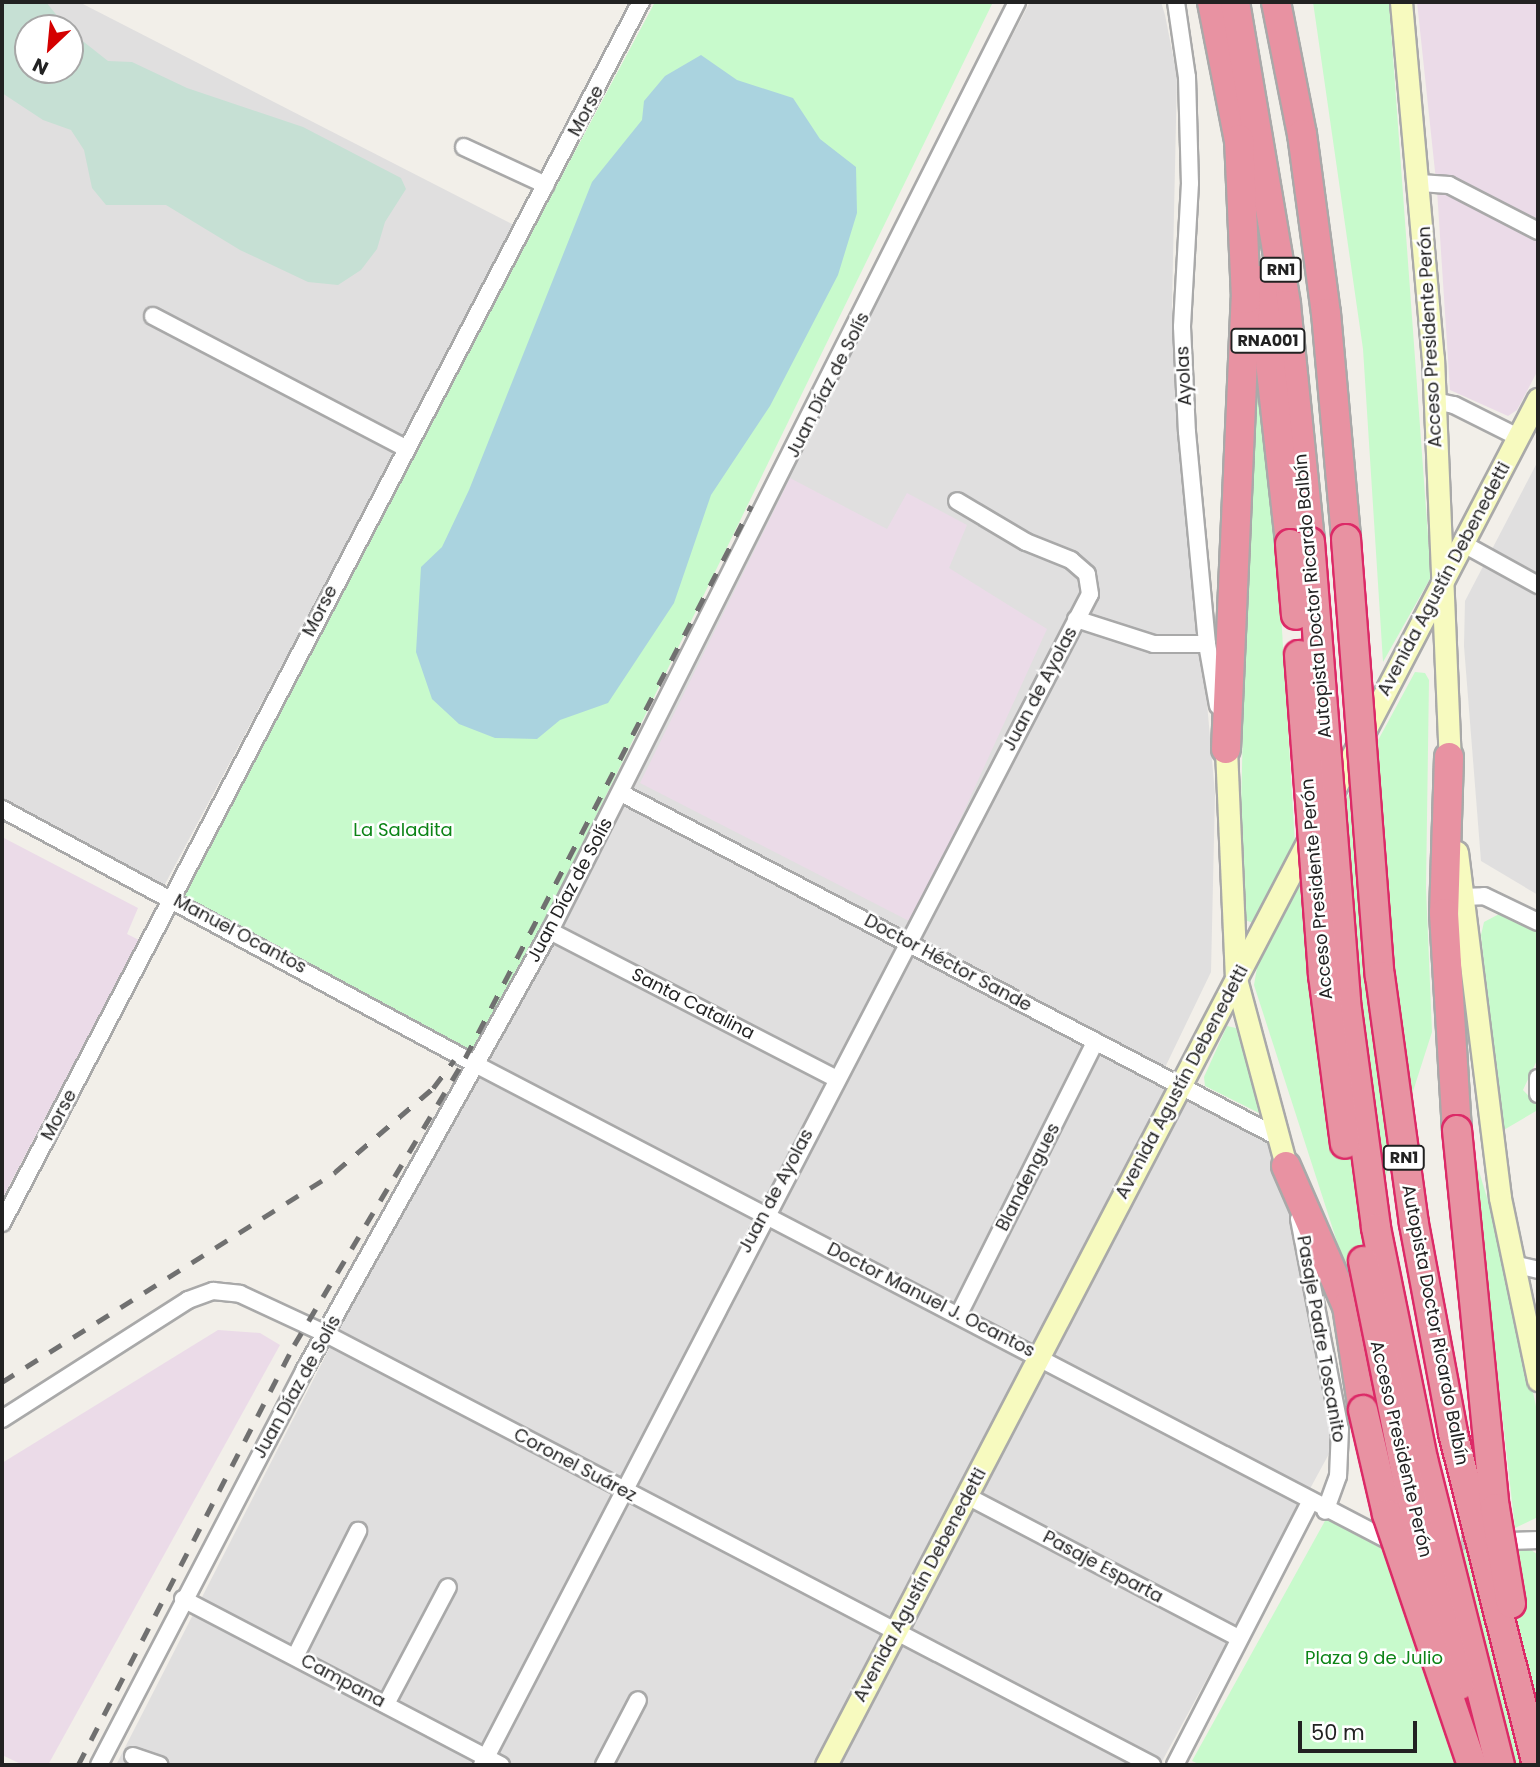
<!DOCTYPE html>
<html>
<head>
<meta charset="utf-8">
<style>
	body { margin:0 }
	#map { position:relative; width:1540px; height:1767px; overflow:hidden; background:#f2efe9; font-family:Poppins,sans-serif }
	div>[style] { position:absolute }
	.residential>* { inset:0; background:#e0dfdf }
	.industrial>* { inset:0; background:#ebdbe8 }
	.wetland>* { inset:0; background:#c6e0d4 }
	.park>* { inset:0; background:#c8facc }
	.water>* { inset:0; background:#aad3df }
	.street-tunnel>* { height:16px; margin-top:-8px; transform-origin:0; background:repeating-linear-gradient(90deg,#c8c6c1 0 16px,transparent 0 24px) }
	.roads { filter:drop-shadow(2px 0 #a9a9a9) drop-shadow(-2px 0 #a9a9a9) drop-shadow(0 2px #a9a9a9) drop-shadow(0 -2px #a9a9a9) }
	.street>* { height:16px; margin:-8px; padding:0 8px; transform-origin:8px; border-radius:8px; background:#fff }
	.secondary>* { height:21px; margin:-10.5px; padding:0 10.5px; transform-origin:10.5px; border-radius:10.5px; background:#f7fabf }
	.highway>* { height:28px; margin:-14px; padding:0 14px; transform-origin:14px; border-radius:14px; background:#e892a2 }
	.rail>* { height:4.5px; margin-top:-2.25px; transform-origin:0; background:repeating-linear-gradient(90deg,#707070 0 14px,transparent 0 28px) }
	.bridges { filter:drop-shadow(2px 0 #dc2a67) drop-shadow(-2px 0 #dc2a67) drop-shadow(0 2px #dc2a67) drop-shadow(0 -2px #dc2a67) }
	.highway-bridge>* { height:28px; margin:-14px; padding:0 14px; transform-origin:14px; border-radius:14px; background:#e892a2 }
	span { translate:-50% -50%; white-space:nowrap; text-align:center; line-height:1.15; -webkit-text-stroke:5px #fff; paint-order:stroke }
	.shield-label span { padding:2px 5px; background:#fff; border:2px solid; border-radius:5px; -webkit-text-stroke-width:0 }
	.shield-label { font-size:16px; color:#222; font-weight:700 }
	.street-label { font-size:18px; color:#222 }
	.park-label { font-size:18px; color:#0c8416 }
	.frame { position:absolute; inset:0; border:4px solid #222; pointer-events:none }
	.north { position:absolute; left:14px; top:14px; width:70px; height:70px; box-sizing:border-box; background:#fff; border:2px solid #a7a7a7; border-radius:50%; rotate:206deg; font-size:19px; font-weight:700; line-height:28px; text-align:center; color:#222 }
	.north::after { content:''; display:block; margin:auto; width:24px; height:32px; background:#d40000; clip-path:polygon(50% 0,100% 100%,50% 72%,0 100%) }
	.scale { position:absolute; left:1298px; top:1721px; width:119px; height:32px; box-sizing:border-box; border:4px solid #222; border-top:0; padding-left:9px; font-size:21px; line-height:24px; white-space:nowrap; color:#222; -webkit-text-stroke:5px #fff; paint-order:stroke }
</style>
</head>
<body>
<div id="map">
	<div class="residential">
		<i style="clip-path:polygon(evenodd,2px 2px,79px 2px,516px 226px,164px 886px,2px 802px,2px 2px,28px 28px,70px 28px,70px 70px,28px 70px,28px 28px)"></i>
		<i style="clip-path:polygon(1030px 2px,1161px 2px,1165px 15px,1177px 76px,1172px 305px,1215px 794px,1211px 972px,1158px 1082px,1275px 1144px,1337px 1439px,1160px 1765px,514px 1765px,505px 1761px,503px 1765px,116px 1765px,475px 1064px)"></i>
		<i style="clip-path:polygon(1538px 461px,1538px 895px,1481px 861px,1464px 646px,1465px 601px)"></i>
	</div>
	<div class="industrial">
		<i style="clip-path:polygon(1417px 2px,1538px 2px,1538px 370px,1517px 410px,1508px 416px,1450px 390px,1437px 190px)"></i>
		<i style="clip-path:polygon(790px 478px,887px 529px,907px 493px,967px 525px,949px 568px,1047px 629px,913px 923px,640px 783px)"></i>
		<i style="clip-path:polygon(2px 837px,138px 908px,127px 934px,139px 940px,2px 1199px)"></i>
		<i style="clip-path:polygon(218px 1330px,260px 1333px,280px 1345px,48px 1765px,23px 1765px,2px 1755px,2px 1463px)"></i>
	</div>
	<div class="wetland">
		<i style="clip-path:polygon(2px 2px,46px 2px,67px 28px,28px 28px,28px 70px,70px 70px,70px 31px,108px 61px,132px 62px,187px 88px,303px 127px,401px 178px,406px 189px,385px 222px,377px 249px,361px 270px,338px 285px,308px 282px,240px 250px,166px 205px,106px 205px,92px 188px,84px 150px,71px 130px,43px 120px,2px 93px)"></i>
	</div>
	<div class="park">
		<i style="clip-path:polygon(655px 2px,993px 2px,475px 1064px,175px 899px)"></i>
		<i style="clip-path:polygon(1313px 2px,1389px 2px,1431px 577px,1383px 662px,1363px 349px)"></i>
		<i style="clip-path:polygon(1253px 325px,1275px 515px,1295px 844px,1253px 923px,1245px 920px,1240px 848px)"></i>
		<i style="clip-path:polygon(1415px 672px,1425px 673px,1429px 680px,1426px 888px,1432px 1032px,1351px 1285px,1254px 985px,1258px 962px)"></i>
		<i style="clip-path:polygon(1501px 913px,1538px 933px,1538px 1058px,1523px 1090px,1537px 1105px,1536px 1111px,1502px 1131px,1481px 935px,1484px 922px)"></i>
		<i style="clip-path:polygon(1227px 1026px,1236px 1028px,1261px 1114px,1205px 1086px,1204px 1077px)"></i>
		<i style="clip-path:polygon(1472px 1148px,1504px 1254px,1538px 1416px,1538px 1517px,1515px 1528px)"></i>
		<i style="clip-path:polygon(1326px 1519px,1384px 1550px,1417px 1554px,1526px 1546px,1538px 1555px,1538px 1765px,1201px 1765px,1192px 1761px)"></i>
	</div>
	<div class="water">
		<i style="clip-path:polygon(701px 55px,737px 80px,793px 98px,820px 139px,856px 167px,857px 213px,838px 275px,770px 406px,711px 495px,674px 603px,608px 703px,560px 720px,537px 739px,495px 738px,459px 724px,432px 699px,416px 652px,421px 567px,442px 547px,469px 490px,592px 182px,642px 120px,644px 101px,665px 76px)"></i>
	</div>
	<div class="street-tunnel">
		<i style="left:1437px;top:1543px;width:51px;rotate:-1.1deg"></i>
	</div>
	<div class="roads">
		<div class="street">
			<i style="left:1176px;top:2px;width:76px;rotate:81.7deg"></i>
			<i style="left:1187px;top:77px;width:106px;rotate:88.4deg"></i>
			<i style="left:1190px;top:183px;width:144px;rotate:93.2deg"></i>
			<i style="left:1182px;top:327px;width:105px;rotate:87.3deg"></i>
			<i style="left:1187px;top:432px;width:213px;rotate:84.6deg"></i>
			<i style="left:1207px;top:644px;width:63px;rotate:79.9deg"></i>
			<i style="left:464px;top:147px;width:90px;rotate:24.9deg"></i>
			<i style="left:1420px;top:183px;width:29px;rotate:4deg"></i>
			<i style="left:1449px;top:185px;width:100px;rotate:27.3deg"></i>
			<i style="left:153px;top:316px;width:283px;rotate:27.6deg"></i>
			<i style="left:1435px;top:401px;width:19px;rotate:12deg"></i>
			<i style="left:1454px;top:405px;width:72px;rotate:26.6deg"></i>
			<i style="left:1462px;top:543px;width:87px;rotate:28.9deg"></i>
			<i style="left:1076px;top:619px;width:82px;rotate:17.8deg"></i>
			<i style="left:1154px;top:644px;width:53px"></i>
			<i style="left:621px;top:793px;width:737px;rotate:27.64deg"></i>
			<i style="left:2px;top:809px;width:537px;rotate:28.33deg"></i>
			<i style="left:475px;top:1064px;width:1027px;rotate:27.54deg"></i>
			<i style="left:1461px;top:897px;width:23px;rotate:-2deg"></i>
			<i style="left:1484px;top:896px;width:60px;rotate:25.7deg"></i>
			<i style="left:550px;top:931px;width:321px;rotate:27.3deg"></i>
			<i style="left:1538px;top:1078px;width:16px;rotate:90deg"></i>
			<i style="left:1299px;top:1219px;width:214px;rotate:79deg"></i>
			<i style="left:1340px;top:1429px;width:47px;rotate:92.4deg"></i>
			<i style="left:1338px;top:1476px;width:37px;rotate:110deg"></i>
			<i style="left:2px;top:1223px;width:1378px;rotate:-62.38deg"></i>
			<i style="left:1513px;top:1264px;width:26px;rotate:13deg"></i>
			<i style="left:959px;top:1314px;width:305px;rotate:-63.4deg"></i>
			<i style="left:2px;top:1419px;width:221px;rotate:-32.6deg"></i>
			<i style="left:188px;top:1300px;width:27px;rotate:-20deg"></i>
			<i style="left:213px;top:1291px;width:27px;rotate:6deg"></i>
			<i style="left:240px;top:1294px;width:95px;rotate:24.9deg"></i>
			<i style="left:326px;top:1334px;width:932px;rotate:27.56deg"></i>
			<i style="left:967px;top:1496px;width:307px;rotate:27.6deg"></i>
			<i style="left:1511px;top:1541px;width:27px;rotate:-2deg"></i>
			<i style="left:183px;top:1599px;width:359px;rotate:27.6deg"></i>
			<i style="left:296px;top:1655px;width:139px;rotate:-63.4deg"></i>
			<i style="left:386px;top:1704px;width:132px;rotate:-62.1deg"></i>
			<i style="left:133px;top:1756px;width:28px;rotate:19deg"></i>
			<i style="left:99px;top:1765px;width:444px;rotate:-62.5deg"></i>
			<i style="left:304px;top:1371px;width:504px;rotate:-60.79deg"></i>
			<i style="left:550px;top:931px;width:1040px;rotate:-63.31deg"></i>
			<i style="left:482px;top:1765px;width:1319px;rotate:-62.56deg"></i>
			<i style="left:1090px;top:594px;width:20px;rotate:-99deg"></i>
			<i style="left:1087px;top:574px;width:21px;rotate:-139deg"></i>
			<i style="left:1071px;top:560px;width:48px;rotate:-158.2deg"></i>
			<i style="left:1026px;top:542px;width:80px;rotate:-149.3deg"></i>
			<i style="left:604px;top:1765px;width:73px;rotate:-62.4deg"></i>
			<i style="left:1175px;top:1765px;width:296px;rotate:-62.8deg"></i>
		</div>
		<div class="secondary">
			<i style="left:1401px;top:2px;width:357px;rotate:84.9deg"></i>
			<i style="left:1433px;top:358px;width:413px;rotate:87.6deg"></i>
			<i style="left:1226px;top:749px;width:230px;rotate:87.5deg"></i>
			<i style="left:1236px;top:979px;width:194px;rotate:75deg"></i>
			<i style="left:1330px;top:798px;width:450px;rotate:-62.5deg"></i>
			<i style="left:1457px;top:852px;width:349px;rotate:82.9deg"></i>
			<i style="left:1500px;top:1198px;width:186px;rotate:78.2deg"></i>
			<i style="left:826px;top:1765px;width:1051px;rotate:-62.46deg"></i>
		</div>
		<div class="highway">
			<i style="left:1212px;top:2px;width:158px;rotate:79deg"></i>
			<i style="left:1235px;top:2px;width:307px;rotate:80.4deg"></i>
			<i style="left:1286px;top:305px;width:238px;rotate:84.2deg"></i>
			<i style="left:1276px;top:2px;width:135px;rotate:78.9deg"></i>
			<i style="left:1302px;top:134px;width:181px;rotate:82.4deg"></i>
			<i style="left:1326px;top:313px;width:227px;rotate:84.9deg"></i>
			<i style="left:1261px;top:280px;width:266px;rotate:83.7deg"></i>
			<i style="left:1226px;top:749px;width:450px;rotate:-87.5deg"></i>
			<i style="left:1246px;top:299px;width:160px;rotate:-92.5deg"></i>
			<i style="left:1449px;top:757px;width:156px;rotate:91.8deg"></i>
			<i style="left:1444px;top:913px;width:217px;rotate:86.6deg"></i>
			<i style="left:1286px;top:1166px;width:153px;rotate:66.5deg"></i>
			<i style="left:1347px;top:1306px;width:105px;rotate:81.3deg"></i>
		</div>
	</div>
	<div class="rail">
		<i style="left:2px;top:1382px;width:394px;rotate:-32.2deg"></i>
		<i style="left:335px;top:1172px;width:129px;rotate:-40.6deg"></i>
		<i style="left:433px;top:1088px;width:35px;rotate:-53deg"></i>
		<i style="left:78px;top:1765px;width:472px;rotate:-62.8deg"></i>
		<i style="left:294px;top:1345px;width:334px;rotate:-59.2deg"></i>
		<i style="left:465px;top:1058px;width:622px;rotate:-62.61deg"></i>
	</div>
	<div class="bridges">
		<div class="highway-bridge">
			<i style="left:1346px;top:539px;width:438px;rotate:85.6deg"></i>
			<i style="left:1380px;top:976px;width:250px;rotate:82.2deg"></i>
			<i style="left:1414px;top:1224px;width:213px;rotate:79.4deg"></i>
			<i style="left:1453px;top:1433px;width:342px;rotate:75.8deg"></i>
			<i style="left:1310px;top:542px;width:461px;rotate:85.5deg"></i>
			<i style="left:1346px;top:1002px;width:228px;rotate:82.4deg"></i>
			<i style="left:1376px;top:1228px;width:236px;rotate:78.5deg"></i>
			<i style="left:1423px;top:1459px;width:316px;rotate:75.9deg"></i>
			<i style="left:1290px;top:544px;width:71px;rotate:85.2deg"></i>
			<i style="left:1299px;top:655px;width:321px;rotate:85.7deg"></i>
			<i style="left:1323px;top:975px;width:170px;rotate:82.6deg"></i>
			<i style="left:1457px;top:1130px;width:380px;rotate:84.3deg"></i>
			<i style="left:1495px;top:1508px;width:97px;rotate:80.5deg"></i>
			<i style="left:1363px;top:1261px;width:262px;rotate:78.6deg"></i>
			<i style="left:1415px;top:1518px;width:173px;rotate:75.2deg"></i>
			<i style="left:1363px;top:1410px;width:107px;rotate:77deg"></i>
			<i style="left:1387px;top:1514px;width:265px;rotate:71.3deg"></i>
		</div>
	</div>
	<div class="shield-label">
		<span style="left:1281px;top:270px">RN1</span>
		<span style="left:1268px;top:341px">RNA001</span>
		<span style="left:1404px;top:1158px">RN1</span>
	</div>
	<div class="street-label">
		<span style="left:586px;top:111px;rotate:-62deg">Morse</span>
		<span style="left:1430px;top:337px;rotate:-93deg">Acceso Presidente Perón</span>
		<span style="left:1184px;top:376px;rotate:-93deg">Ayolas</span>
		<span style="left:828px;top:385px;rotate:-63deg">Juan Díaz de Solís</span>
		<span style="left:1444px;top:579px;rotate:-62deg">Avenida Agustín Debenedetti</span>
		<span style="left:1313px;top:596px;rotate:-95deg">Autopista Doctor Ricardo Balbín</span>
		<span style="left:320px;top:611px;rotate:-63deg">Morse</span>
		<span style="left:1040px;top:689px;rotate:-62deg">Juan de Ayolas</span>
		<span style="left:1317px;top:889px;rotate:-95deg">Acceso Presidente Perón</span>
		<span style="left:570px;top:890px;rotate:-62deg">Juan Díaz de Solís</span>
		<span style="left:240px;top:934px;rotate:28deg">Manuel Ocantos</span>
		<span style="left:948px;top:963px;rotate:28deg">Doctor Héctor Sande</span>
		<span style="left:693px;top:1004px;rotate:27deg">Santa Catalina</span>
		<span style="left:1182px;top:1082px;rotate:-62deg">Avenida Agustín Debenedetti</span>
		<span style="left:59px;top:1115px;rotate:-62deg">Morse</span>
		<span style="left:1028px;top:1177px;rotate:-63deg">Blandengues</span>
		<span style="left:776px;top:1191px;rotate:-62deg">Juan de Ayolas</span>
		<span style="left:931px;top:1300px;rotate:27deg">Doctor Manuel J. Ocantos</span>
		<span style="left:1435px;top:1325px;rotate:79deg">Autopista Doctor Ricardo Balbín</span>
		<span style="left:1321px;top:1339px;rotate:80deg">Pasaje Padre Toscanito</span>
		<span style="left:297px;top:1387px;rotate:-61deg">Juan Díaz de Solís</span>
		<span style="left:1401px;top:1449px;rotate:77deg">Acceso Presidente Perón</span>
		<span style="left:575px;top:1465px;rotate:28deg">Coronel Suárez</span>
		<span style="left:1103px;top:1567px;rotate:28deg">Pasaje Esparta</span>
		<span style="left:920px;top:1585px;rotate:-62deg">Avenida Agustín Debenedetti</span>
		<span style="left:343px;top:1681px;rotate:28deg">Campana</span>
	</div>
	<div class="park-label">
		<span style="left:403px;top:830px">La Saladita</span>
		<span style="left:1374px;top:1658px">Plaza 9 de Julio</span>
	</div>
	<div class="frame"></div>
	<div class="north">N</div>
	<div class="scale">50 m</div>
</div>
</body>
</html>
